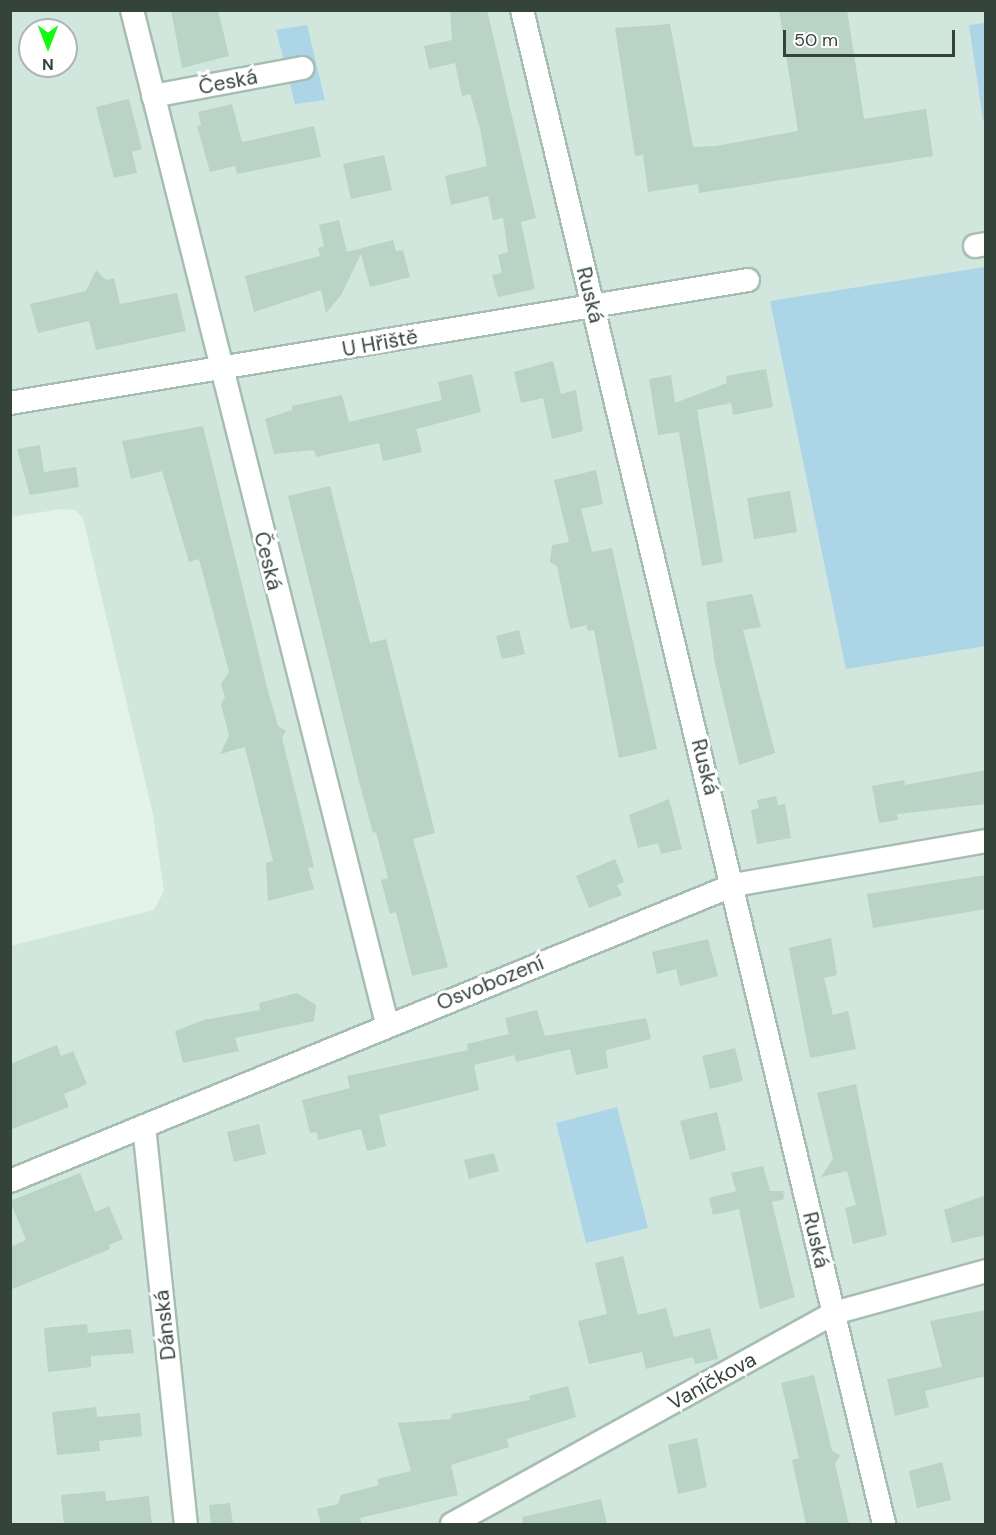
<!DOCTYPE html>
<html>
<head>
<meta charset="utf-8">
<style>
	body { margin:0 }
	#map { position:relative; width:996px; height:1535px; overflow:hidden; background:#e3f2eb; font-family:"DM Sans",sans-serif }
	div>[style] { position:absolute }
	.residential>* { inset:0; background:#d1e6dc }
	.green>* { inset:0; background:#acd5e7 }
	.building>* { inset:0; background:#b9d3c5 }
	.roads { filter:drop-shadow(2px 0 #a6bdb1) drop-shadow(-2px 0 #a6bdb1) drop-shadow(0 2px #a6bdb1) drop-shadow(0 -2px #a6bdb1) }
	.minor>* { height:22px; margin:-11px; padding:0 11px; transform-origin:11px; border-radius:11px; background:#fff }
	span { translate:-50% -50%; white-space:nowrap; text-align:center; line-height:1.15; -webkit-text-stroke:6px #fff; paint-order:stroke }
	.street-label { font-size:21px; color:#34443b }
	.frame { position:absolute; inset:0; border:12px solid #34443b; pointer-events:none }
	.north { position:absolute; left:18px; top:18px; width:60px; height:60px; box-sizing:border-box; background:#fff; border:2px solid #aeb4b1; border-radius:50%; rotate:180deg; font-size:16px; font-weight:700; line-height:24px; text-align:center; color:#34443b }
	.north::after { content:''; display:block; margin:auto; width:21px; height:27px; background:#13fa13; clip-path:polygon(50% 0,100% 100%,50% 72%,0 100%) }
	.scale { position:absolute; left:783px; top:30px; width:172px; height:27px; box-sizing:border-box; border:3px solid #34443b; border-top:0; padding-left:8px; font-size:18px; line-height:21px; white-space:nowrap; color:#34443b; -webkit-text-stroke:4px #fff; paint-order:stroke }
</style>
</head>
<body>
<div id="map">
	<div class="residential">
		<i style="clip-path:polygon(evenodd,11px 11px,985px 11px,985px 1524px,11px 1524px,10px 946px,154px 910px,164px 891px,153px 814px,83px 518px,75px 510px,61px 509px,11px 517px,11px 11px,30px 30px,66px 30px,66px 66px,30px 66px,30px 30px)"></i>
	</div>
	<div class="green">
		<i style="clip-path:polygon(985px 23px,986px 119px,983px 120px,969px 25px)"></i>
		<i style="clip-path:polygon(307px 25px,325px 100px,295px 104px,276px 30px)"></i>
		<i style="clip-path:polygon(985px 267px,985px 646px,846px 669px,770px 301px)"></i>
		<i style="clip-path:polygon(617px 1107px,648px 1228px,586px 1243px,556px 1123px)"></i>
	</div>
	<div class="building">
		<i style="clip-path:polygon(171px 10px,218px 10px,229px 56px,182px 68px)"></i>
		<i style="clip-path:polygon(450px 10px,487px 10px,536px 218px,521px 222px,535px 289px,498px 297px,492px 275px,502px 273px,498px 255px,508px 252px,503px 218px,493px 220px,488px 196px,451px 205px,445px 176px,487px 166px,480px 128px,470px 94px,462px 96px,455px 63px,429px 69px,424px 46px,452px 40px)"></i>
		<i style="clip-path:polygon(779px 10px,847px 10px,864px 119px,926px 109px,933px 156px,699px 193px,698px 184px,648px 192px,643px 155px,635px 156px,615px 28px,670px 24px,693px 147px,716px 146px,798px 131px)"></i>
		<i style="clip-path:polygon(129px 99px,142px 149px,132px 152px,137px 173px,114px 178px,96px 107px)"></i>
		<i style="clip-path:polygon(232px 104px,242px 142px,314px 126px,321px 157px,237px 174px,235px 166px,210px 172px,197px 126px,201px 125px,198px 112px)"></i>
		<i style="clip-path:polygon(384px 155px,392px 190px,351px 199px,343px 164px)"></i>
		<i style="clip-path:polygon(339px 220px,347px 252px,393px 240px,396px 251px,403px 250px,410px 277px,370px 287px,361px 254px,341px 295px,326px 313px,321px 290px,254px 312px,245px 276px,320px 256px,318px 248px,324px 246px,319px 225px)"></i>
		<i style="clip-path:polygon(96px 270px,106px 280px,114px 278px,120px 304px,177px 293px,186px 331px,96px 350px,89px 321px,38px 333px,30px 304px,86px 291px)"></i>
		<i style="clip-path:polygon(553px 361px,561px 394px,576px 390px,583px 431px,552px 439px,543px 398px,521px 403px,514px 372px)"></i>
		<i style="clip-path:polygon(766px 369px,773px 407px,733px 415px,731px 403px,697px 410px,723px 562px,702px 566px,679px 432px,658px 435px,649px 379px,671px 375px,675px 403px,727px 383px,726px 376px)"></i>
		<i style="clip-path:polygon(472px 374px,481px 412px,416px 429px,422px 452px,383px 461px,379px 443px,316px 457px,314px 450px,274px 454px,265px 419px,292px 410px,292px 406px,342px 395px,349px 422px,442px 400px,438px 382px)"></i>
		<i style="clip-path:polygon(203px 426px,268px 691px,278px 726px,286px 731px,282px 738px,314px 867px,308px 868px,314px 889px,268px 901px,266px 863px,273px 861px,245px 747px,220px 754px,229px 736px,221px 704px,225px 697px,221px 684px,229px 672px,199px 559px,189px 562px,162px 471px,131px 479px,122px 441px)"></i>
		<i style="clip-path:polygon(40px 445px,44px 472px,76px 467px,79px 487px,30px 495px,17px 449px)"></i>
		<i style="clip-path:polygon(596px 470px,603px 504px,581px 509px,592px 552px,612px 548px,657px 749px,619px 758px,594px 630px,588px 631px,586px 625px,570px 629px,557px 566px,550px 562px,552px 545px,569px 542px,554px 480px)"></i>
		<i style="clip-path:polygon(330px 486px,370px 643px,386px 639px,435px 833px,413px 839px,448px 967px,412px 976px,396px 912px,390px 914px,381px 880px,388px 878px,376px 832px,373px 833px,360px 785px,288px 496px)"></i>
		<i style="clip-path:polygon(790px 491px,797px 532px,754px 539px,747px 498px)"></i>
		<i style="clip-path:polygon(752px 594px,761px 627px,743px 630px,775px 753px,739px 765px,715px 664px,706px 602px)"></i>
		<i style="clip-path:polygon(519px 630px,525px 654px,502px 659px,496px 636px)"></i>
		<i style="clip-path:polygon(986px 770px,986px 804px,897px 814px,898px 820px,879px 823px,872px 786px,904px 780px,905px 785px)"></i>
		<i style="clip-path:polygon(776px 796px,778px 805px,785px 804px,791px 838px,757px 844px,751px 810px,759px 808px,757px 800px)"></i>
		<i style="clip-path:polygon(669px 799px,682px 849px,661px 854px,658px 843px,638px 848px,629px 815px)"></i>
		<i style="clip-path:polygon(615px 859px,624px 882px,617px 885px,622px 895px,589px 908px,576px 876px)"></i>
		<i style="clip-path:polygon(986px 875px,986px 909px,873px 928px,867px 894px)"></i>
		<i style="clip-path:polygon(831px 938px,837px 975px,824px 978px,833px 1015px,848px 1011px,856px 1049px,810px 1058px,789px 948px)"></i>
		<i style="clip-path:polygon(708px 939px,718px 976px,680px 986px,676px 969px,657px 974px,652px 952px)"></i>
		<i style="clip-path:polygon(297px 993px,316px 1005px,314px 1021px,235px 1038px,239px 1051px,183px 1063px,175px 1031px,204px 1020px,260px 1010px,259px 1003px)"></i>
		<i style="clip-path:polygon(537px 1010px,545px 1036px,646px 1018px,651px 1039px,606px 1050px,608px 1068px,576px 1075px,570px 1049px,516px 1062px,514px 1055px,474px 1065px,479px 1090px,379px 1115px,386px 1146px,367px 1151px,361px 1129px,318px 1140px,317px 1132px,310px 1133px,302px 1100px,350px 1088px,347px 1076px,468px 1050px,467px 1044px,509px 1034px,505px 1018px)"></i>
		<i style="clip-path:polygon(57px 1045px,61px 1056px,73px 1051px,87px 1084px,64px 1094px,69px 1107px,10px 1130px,10px 1064px)"></i>
		<i style="clip-path:polygon(735px 1048px,743px 1081px,710px 1089px,702px 1056px)"></i>
		<i style="clip-path:polygon(856px 1084px,887px 1235px,853px 1244px,845px 1208px,856px 1205px,847px 1171px,821px 1177px,833px 1159px,817px 1093px)"></i>
		<i style="clip-path:polygon(717px 1112px,726px 1150px,690px 1160px,680px 1121px)"></i>
		<i style="clip-path:polygon(259px 1124px,266px 1154px,234px 1162px,227px 1132px)"></i>
		<i style="clip-path:polygon(494px 1153px,499px 1171px,469px 1179px,464px 1160px)"></i>
		<i style="clip-path:polygon(763px 1166px,770px 1191px,783px 1191px,784px 1199px,772px 1202px,795px 1297px,760px 1309px,739px 1209px,713px 1215px,709px 1198px,736px 1191px,731px 1173px)"></i>
		<i style="clip-path:polygon(80px 1173px,95px 1212px,109px 1206px,123px 1239px,109px 1245px,110px 1249px,10px 1290px,10px 1247px,26px 1240px,10px 1201px)"></i>
		<i style="clip-path:polygon(986px 1195px,986px 1235px,952px 1243px,944px 1210px)"></i>
		<i style="clip-path:polygon(623px 1256px,638px 1315px,666px 1308px,674px 1337px,710px 1328px,718px 1359px,695px 1364px,693px 1357px,646px 1369px,642px 1352px,589px 1364px,578px 1321px,607px 1314px,595px 1263px)"></i>
		<i style="clip-path:polygon(986px 1310px,986px 1376px,925px 1391px,929px 1407px,895px 1416px,887px 1379px,942px 1367px,930px 1321px)"></i>
		<i style="clip-path:polygon(87px 1324px,88px 1333px,131px 1329px,134px 1353px,91px 1356px,91px 1367px,48px 1372px,44px 1328px)"></i>
		<i style="clip-path:polygon(814px 1375px,832px 1451px,840px 1455px,835px 1464px,849px 1524px,806px 1524px,792px 1460px,799px 1458px,781px 1383px)"></i>
		<i style="clip-path:polygon(568px 1386px,576px 1417px,507px 1439px,509px 1447px,451px 1465px,458px 1495px,360px 1518px,362px 1524px,321px 1524px,317px 1509px,338px 1504px,341px 1495px,379px 1485px,377px 1479px,411px 1471px,398px 1423px,451px 1419px,452px 1414px,530px 1400px,529px 1396px)"></i>
		<i style="clip-path:polygon(96px 1407px,97px 1417px,140px 1413px,142px 1436px,99px 1441px,100px 1451px,57px 1455px,52px 1412px)"></i>
		<i style="clip-path:polygon(697px 1438px,707px 1487px,678px 1494px,668px 1445px)"></i>
		<i style="clip-path:polygon(942px 1462px,951px 1500px,917px 1508px,909px 1471px)"></i>
		<i style="clip-path:polygon(105px 1491px,106px 1501px,149px 1496px,152px 1524px,64px 1524px,61px 1495px)"></i>
		<i style="clip-path:polygon(601px 1499px,607px 1524px,523px 1524px,522px 1517px)"></i>
		<i style="clip-path:polygon(230px 1503px,233px 1524px,211px 1524px,209px 1505px)"></i>
	</div>
	<div class="roads">
		<div class="minor">
			<i style="left:132px;top:10px;width:1046px;rotate:75.88deg"></i>
			<i style="left:522px;top:10px;width:1557px;rotate:76.55deg"></i>
			<i style="left:153px;top:96px;width:152px;rotate:-10.6deg"></i>
			<i style="left:975px;top:246px;width:11px;rotate:-10deg"></i>
			<i style="left:10px;top:403px;width:748px;rotate:-9.46deg"></i>
			<i style="left:144px;top:1126px;width:400px;rotate:84deg"></i>
			<i style="left:10px;top:1181px;width:782px;rotate:-22.24deg"></i>
			<i style="left:734px;top:885px;width:256px;rotate:-9.9deg"></i>
			<i style="left:452px;top:1524px;width:436px;rotate:-28.9deg"></i>
			<i style="left:834px;top:1313px;width:158px;rotate:-15.4deg"></i>
		</div>
	</div>
	<div class="street-label">
		<span style="left:228px;top:82px;rotate:-11deg">Česká</span>
		<span style="left:590px;top:295px;rotate:76deg">Ruská</span>
		<span style="left:380px;top:343px;rotate:-10deg">U Hřiště</span>
		<span style="left:268px;top:561px;rotate:76deg">Česká</span>
		<span style="left:705px;top:767px;rotate:76deg">Ruská</span>
		<span style="left:490px;top:983px;rotate:-22deg">Osvobození</span>
		<span style="left:816px;top:1240px;rotate:77deg">Ruská</span>
		<span style="left:165px;top:1325px;rotate:-96deg">Dánská</span>
		<span style="left:712px;top:1381px;rotate:-29deg">Vaníčkova</span>
	</div>
	<div class="frame"></div>
	<div class="north">N</div>
	<div class="scale">50 m</div>
</div>
</body>
</html>
